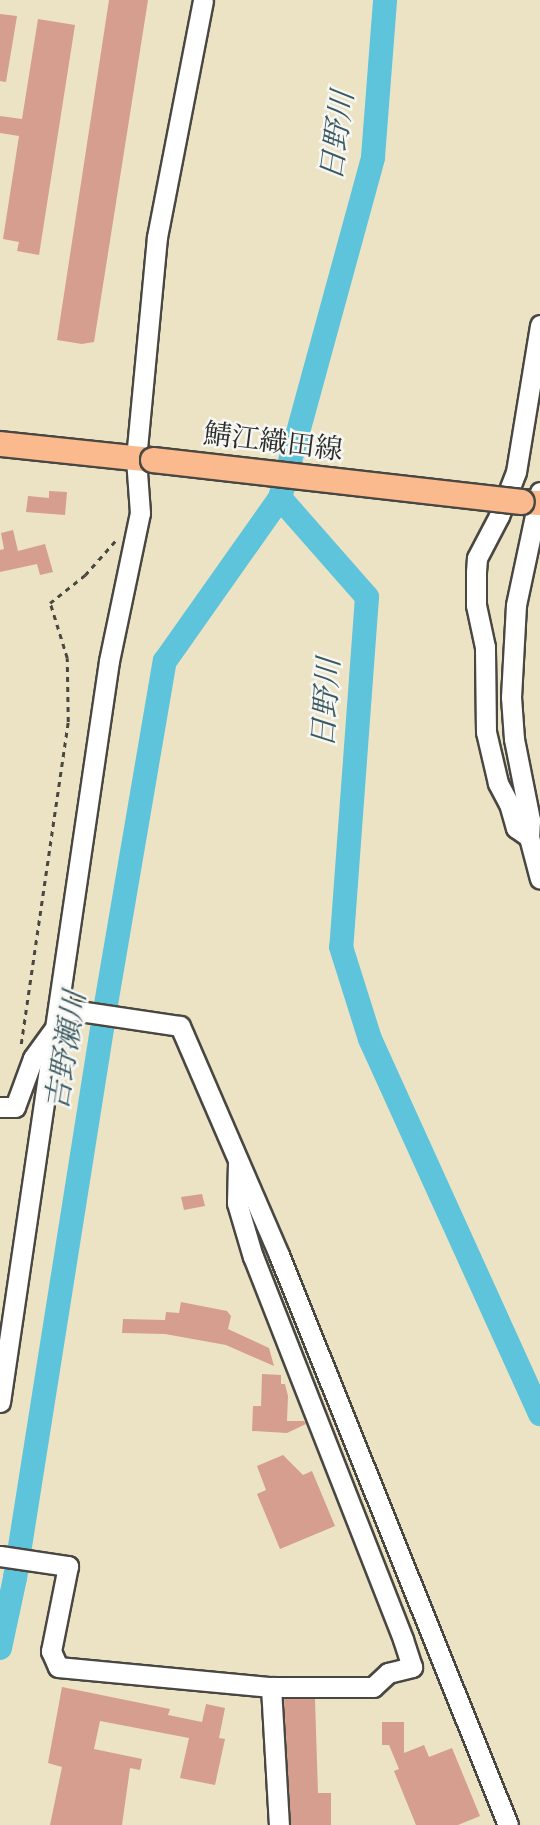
<!DOCTYPE html>
<html>
<head>
<meta charset="utf-8">
<style>
	body { margin:0 }
	#map { position:relative; width:540px; height:1825px; overflow:hidden; background:#ece3c4; font-family:"IM FELL English","Noto Serif JP",serif }
	div>[style] { position:absolute }
	.river>* { height:24px; margin:-12px; padding:0 12px; transform-origin:12px; border-radius:12px; background:#5dc4db }
	.building>* { inset:0; background:#d59e8f }
	.path>* { height:2.5px; margin-top:-1.25px; transform-origin:0; background:repeating-linear-gradient(90deg,#484742 0 5px,transparent 0 10px) }
	.roads { filter:drop-shadow(2px 0 #484742) drop-shadow(-2px 0 #484742) drop-shadow(0 2px #484742) drop-shadow(0 -2px #484742) }
	.minor>* { height:19px; margin:-9.5px; padding:0 9.5px; transform-origin:9.5px; border-radius:9.5px; background:#fff }
	.major>* { height:24px; margin:-12px; padding:0 12px; transform-origin:12px; border-radius:12px; background:#fbba8d }
	.bridges { filter:drop-shadow(2px 0 #484742) drop-shadow(-2px 0 #484742) drop-shadow(0 2px #484742) drop-shadow(0 -2px #484742) }
	.major-bridge>* { height:24px; margin:-12px; padding:0 12px; transform-origin:12px; border-radius:12px; background:#fbba8d }
	span { translate:-50% -50%; white-space:nowrap; text-align:center; line-height:1.15; -webkit-text-stroke:5px #f6f6f2; paint-order:stroke }
	.street-label { font-size:28px; color:#2b2b2b }
	.water-label { font-size:30px; color:#3a5960; font-style:italic }
</style>
</head>
<body>
<div id="map">
	<div class="river">
		<i style="left:280px;top:498px;width:132px;rotate:48.7deg"></i>
		<i style="left:367px;top:597px;width:351px;rotate:94.2deg"></i>
		<i style="left:341px;top:947px;width:96px;rotate:72.5deg"></i>
		<i style="left:370px;top:1039px;width:412px;rotate:65.6deg"></i>
		<i style="left:0;top:1648px;width:72px;rotate:-77.9deg"></i>
		<i style="left:15px;top:1578px;width:569px;rotate:-81deg"></i>
		<i style="left:104px;top:1016px;width:360px;rotate:-80.3deg"></i>
		<i style="left:165px;top:661px;width:199px;rotate:-54.8deg"></i>
		<i style="left:280px;top:498px;width:353px;rotate:-74.7deg"></i>
		<i style="left:373px;top:157px;width:157px;rotate:-85.6deg"></i>
	</div>
	<div class="building">
		<i style="clip-path:polygon(109px 0,148px 0,94px 342px,82px 344px,57px 340px)"></i>
		<i style="clip-path:polygon(0 14px,17px 16px,6px 82px,0 81px)"></i>
		<i style="clip-path:polygon(38px 19px,75px 25px,39px 255px,17px 251px,19px 242px,3px 239px,19px 136px,0 133px,0 116px,22px 119px)"></i>
		<i style="clip-path:polygon(49px 491px,67px 492px,65px 515px,26px 512px,28px 496px,49px 498px)"></i>
		<i style="clip-path:polygon(13px 530px,18px 551px,45px 544px,53px 572px,40px 575px,37px 564px,0 572px,0 550px,4px 549px,1px 533px)"></i>
		<i style="clip-path:polygon(202px 1194px,205px 1206px,184px 1210px,181px 1197px)"></i>
		<i style="clip-path:polygon(181px 1302px,227px 1311px,231px 1316px,228px 1329px,269px 1348px,274px 1366px,226px 1345px,165px 1334px,122px 1333px,123px 1319px,165px 1320px,166px 1312px,179px 1313px)"></i>
		<i style="clip-path:polygon(262px 1374px,281px 1375px,281px 1384px,285px 1384px,288px 1396px,287px 1421px,304px 1421px,306px 1424px,287px 1433px,252px 1431px,253px 1406px,261px 1406px)"></i>
		<i style="clip-path:polygon(283px 1455px,303px 1475px,312px 1471px,335px 1526px,280px 1549px,257px 1494px,266px 1490px,257px 1466px)"></i>
		<i style="clip-path:polygon(62px 1687px,170px 1709px,168px 1715px,202px 1722px,206px 1704px,225px 1708px,219px 1738px,225px 1739px,215px 1785px,180px 1778px,189px 1738px,100px 1721px,94px 1749px,142px 1759px,140px 1770px,130px 1768px,122px 1825px,50px 1825px,62px 1767px,48px 1763px)"></i>
		<i style="clip-path:polygon(284px 1699px,315px 1699px,318px 1793px,331px 1793px,331px 1825px,291px 1825px)"></i>
		<i style="clip-path:polygon(382px 1722px,404px 1722px,404px 1753px,424px 1745px,429px 1757px,452px 1748px,480px 1816px,458px 1825px,416px 1825px,394px 1771px,399px 1769px,389px 1745px,382px 1745px)"></i>
	</div>
	<div class="path">
		<i style="left:21px;top:1044px;width:325px;rotate:-81.7deg"></i>
		<i style="left:68px;top:722px;width:64px;rotate:-90.9deg"></i>
		<i style="left:67px;top:658px;width:58px;rotate:-107.2deg"></i>
		<i style="left:50px;top:603px;width:45px;rotate:-38.7deg"></i>
		<i style="left:85px;top:575px;width:48px;rotate:-48.4deg"></i>
	</div>
	<div class="roads">
		<div class="minor">
			<i style="left:540px;top:492px;width:116px;rotate:102deg"></i>
			<i style="left:516px;top:605px;width:92px;rotate:93.1deg"></i>
			<i style="left:511px;top:697px;width:42px;rotate:85.9deg"></i>
			<i style="left:514px;top:739px;width:83px;rotate:78.8deg"></i>
			<i style="left:530px;top:820px;width:17px;rotate:93deg"></i>
			<i style="left:529px;top:837px;width:43px;rotate:75.3deg"></i>
			<i style="left:529px;top:837px;width:16px;rotate:-145deg"></i>
			<i style="left:516px;top:828px;width:25px;rotate:-106deg"></i>
			<i style="left:509px;top:804px;width:24px;rotate:-118deg"></i>
			<i style="left:498px;top:783px;width:52px;rotate:-103.2deg"></i>
			<i style="left:486px;top:732px;width:85px;rotate:-90.7deg"></i>
			<i style="left:485px;top:647px;width:43px;rotate:-102.1deg"></i>
			<i style="left:476px;top:605px;width:33px;rotate:-90deg"></i>
			<i style="left:476px;top:572px;width:14px;rotate:-86deg"></i>
			<i style="left:477px;top:558px;width:47px;rotate:-62.4deg"></i>
			<i style="left:499px;top:516px;width:47px;rotate:-68.9deg"></i>
			<i style="left:516px;top:472px;width:149px;rotate:-80.7deg"></i>
			<i style="left:59px;top:1008px;width:122px;rotate:8.5deg"></i>
			<i style="left:180px;top:1026px;width:249px;rotate:66.6deg"></i>
			<i style="left:279px;top:1255px;width:614px;rotate:68.11deg"></i>
			<i style="left:0;top:1107px;width:15px"></i>
			<i style="left:15px;top:1107px;width:52px;rotate:-69.8deg"></i>
			<i style="left:33px;top:1058px;width:34px;rotate:-54deg"></i>
			<i style="left:0;top:1402px;width:749px;rotate:-81.63deg"></i>
			<i style="left:109px;top:661px;width:151px;rotate:-78.2deg"></i>
			<i style="left:140px;top:513px;width:54px;rotate:-94.2deg"></i>
			<i style="left:136px;top:459px;width:223px;rotate:-84.6deg"></i>
			<i style="left:157px;top:237px;width:241px;rotate:-79deg"></i>
			<i style="left:0;top:1556px;width:69px;rotate:8.4deg"></i>
			<i style="left:68px;top:1566px;width:87px;rotate:101.3deg"></i>
			<i style="left:51px;top:1651px;width:17px;rotate:66deg"></i>
			<i style="left:58px;top:1667px;width:214px;rotate:5.4deg"></i>
			<i style="left:271px;top:1687px;width:102px"></i>
			<i style="left:373px;top:1687px;width:21px;rotate:-43deg"></i>
			<i style="left:388px;top:1673px;width:25px;rotate:-14deg"></i>
			<i style="left:412px;top:1667px;width:29px;rotate:-108deg"></i>
			<i style="left:403px;top:1639px;width:410px;rotate:-111.4deg"></i>
			<i style="left:253px;top:1257px;width:56px;rotate:-106.5deg"></i>
			<i style="left:237px;top:1203px;width:40px;rotate:-88.6deg"></i>
			<i style="left:271px;top:1687px;width:138px;rotate:86.7deg"></i>
		</div>
		<div class="major">
			<i style="left:0;top:444px;width:154px;rotate:6deg"></i>
			<i style="left:522px;top:502px;width:18px;rotate:3deg"></i>
		</div>
	</div>
	<div class="bridges">
		<div class="major-bridge">
			<i style="left:153px;top:460px;width:371px;rotate:6.5deg"></i>
		</div>
	</div>
	<div class="street-label">
		<span style="left:273px;top:444px;rotate:7deg">鯖江織田線</span>
	</div>
	<div class="water-label">
		<span style="left:339px;top:136px;rotate:-82deg">日野川</span>
		<span style="left:328px;top:703px;rotate:-86deg">日野川</span>
		<span style="left:68px;top:1051px;rotate:-81deg">吉野瀬川</span>
	</div>
</div>
</body>
</html>
